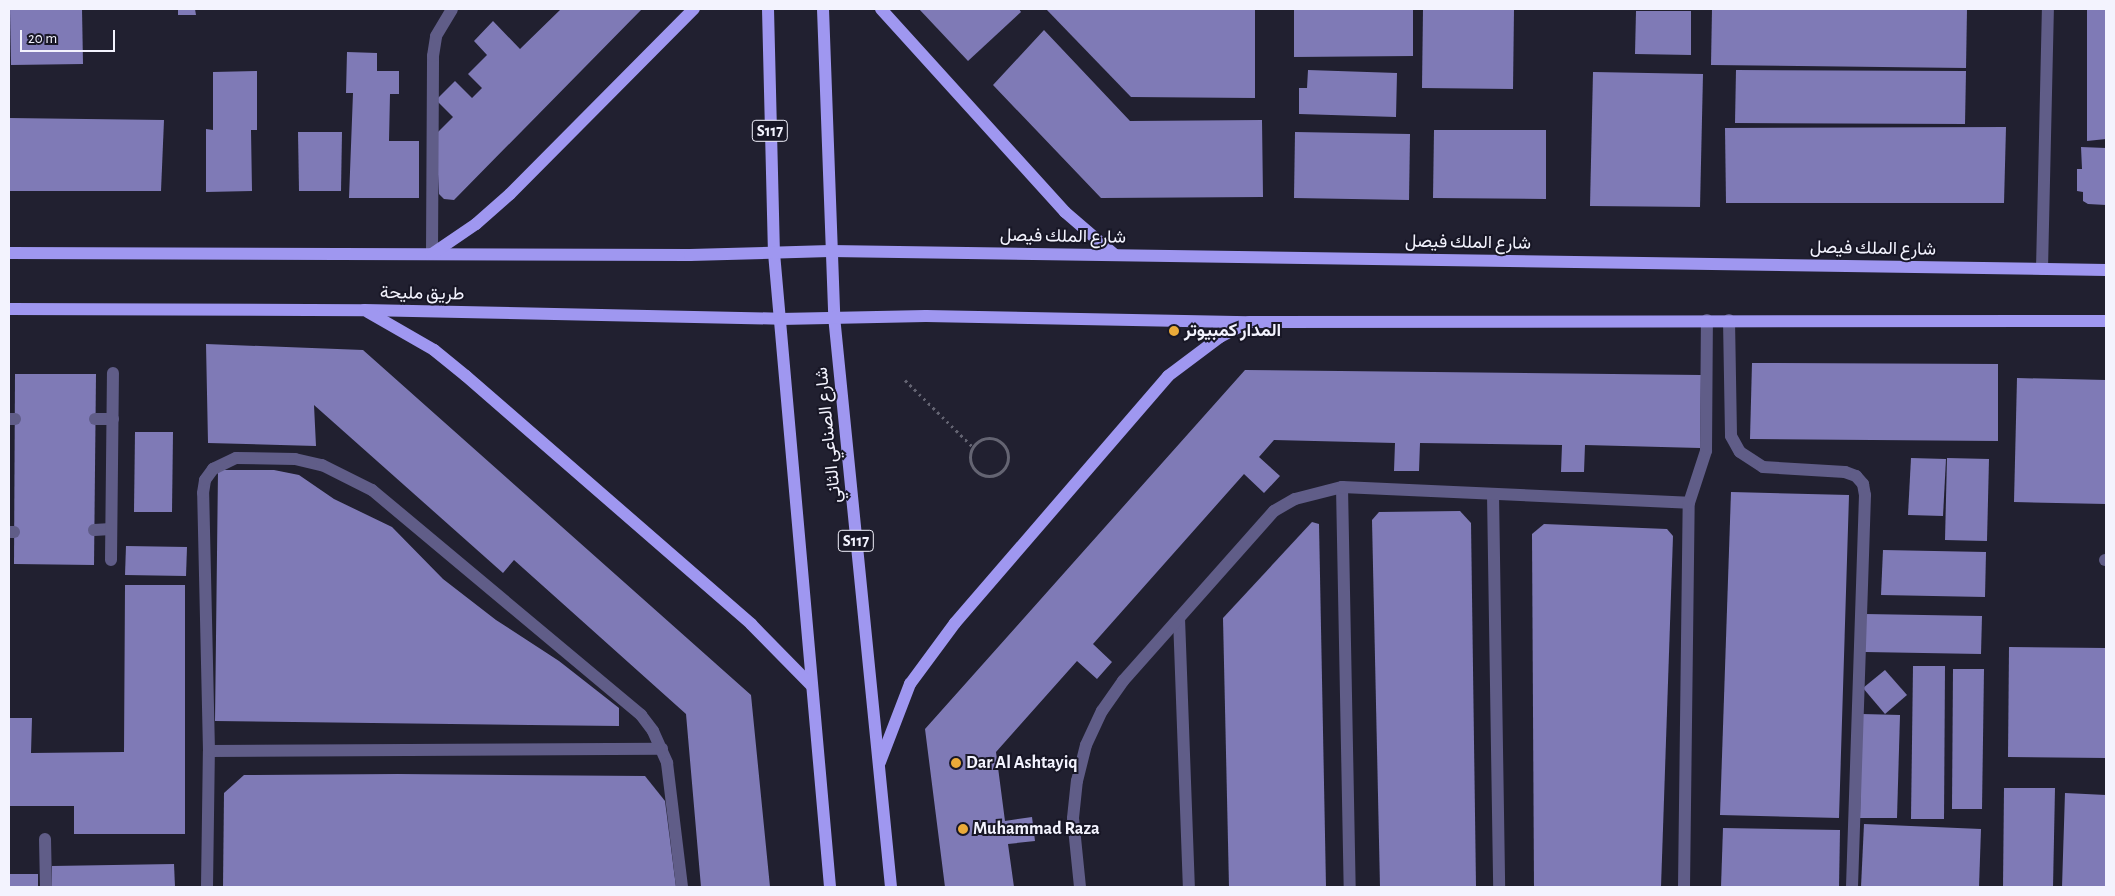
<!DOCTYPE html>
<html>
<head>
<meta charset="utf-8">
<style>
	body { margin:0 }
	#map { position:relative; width:2115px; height:896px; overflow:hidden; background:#212030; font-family:"Alegreya Sans",Vazirmatn,sans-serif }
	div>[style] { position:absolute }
	.building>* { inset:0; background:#7f7ab6 }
	.path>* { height:3px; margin-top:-1.5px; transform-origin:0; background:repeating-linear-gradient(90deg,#646472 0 2.5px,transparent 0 6.5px) }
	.path>.ring { margin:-1.5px; padding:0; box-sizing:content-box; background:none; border:3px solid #646472; border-radius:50% }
	.service>* { height:12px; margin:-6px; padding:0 6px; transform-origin:6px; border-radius:6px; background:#605d88 }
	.primary>* { height:12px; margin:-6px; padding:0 6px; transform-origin:6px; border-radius:6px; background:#9f97f0 }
	.dots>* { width:14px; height:14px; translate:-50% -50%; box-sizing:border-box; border:2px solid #181726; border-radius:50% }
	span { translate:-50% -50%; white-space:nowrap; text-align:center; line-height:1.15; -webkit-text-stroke:4px #181726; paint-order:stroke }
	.shield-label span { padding:1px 4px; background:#181726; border:1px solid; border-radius:4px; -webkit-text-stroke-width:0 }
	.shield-label { font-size:16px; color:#f3f3fe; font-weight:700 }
	.street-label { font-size:18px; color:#f3f3fe }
	.poi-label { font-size:18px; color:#f3f3fe; font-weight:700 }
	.left { translate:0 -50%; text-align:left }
	.frame { position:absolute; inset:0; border:10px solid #f3f3fe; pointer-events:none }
	.scale { position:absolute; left:20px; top:30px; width:95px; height:22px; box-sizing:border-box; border:2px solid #f3f3fe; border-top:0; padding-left:6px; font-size:15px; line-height:18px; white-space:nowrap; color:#f3f3fe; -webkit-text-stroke:4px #181726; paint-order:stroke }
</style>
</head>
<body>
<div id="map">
	<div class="building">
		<i style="clip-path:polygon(10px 9px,82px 9px,83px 64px,11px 65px)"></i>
		<i style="clip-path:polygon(178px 9px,195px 9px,196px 15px,178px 15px)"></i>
		<i style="clip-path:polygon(561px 9px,642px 9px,454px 200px,444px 199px,439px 194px,436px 134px,453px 117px,436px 100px,455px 81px,472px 98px,482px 88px,468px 74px,487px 55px,474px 41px,493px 21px,520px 49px)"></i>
		<i style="clip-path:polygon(919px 9px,1019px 9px,1021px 12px,968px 61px)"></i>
		<i style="clip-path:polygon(1046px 9px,1255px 9px,1255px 98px,1131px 97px)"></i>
		<i style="clip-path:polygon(1294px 9px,1413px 9px,1413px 56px,1294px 57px)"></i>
		<i style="clip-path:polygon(1423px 9px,1514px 9px,1513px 89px,1422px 88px)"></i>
		<i style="clip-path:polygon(1712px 9px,1967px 9px,1966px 68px,1711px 65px)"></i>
		<i style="clip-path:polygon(2087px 9px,2106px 9px,2106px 139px,2087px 141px)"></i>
		<i style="clip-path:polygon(1636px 11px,1691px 11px,1691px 55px,1635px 54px)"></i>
		<i style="clip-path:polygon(1044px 30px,1130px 121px,1262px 120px,1263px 197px,1101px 198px,993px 85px)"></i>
		<i style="clip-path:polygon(347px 52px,377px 53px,377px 71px,399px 71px,399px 94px,390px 94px,389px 141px,419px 141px,419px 198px,349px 198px,353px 93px,346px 93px)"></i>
		<i style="clip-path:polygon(1308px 70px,1397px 73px,1396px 117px,1299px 114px,1299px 88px,1307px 88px)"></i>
		<i style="clip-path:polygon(1736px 70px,1966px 71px,1965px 124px,1735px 123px)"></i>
		<i style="clip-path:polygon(257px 71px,257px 130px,251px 130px,252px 191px,206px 192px,206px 129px,213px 130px,213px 72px)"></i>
		<i style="clip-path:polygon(1593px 72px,1703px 74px,1700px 207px,1590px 206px)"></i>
		<i style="clip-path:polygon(9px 118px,164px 120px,161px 191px,9px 191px)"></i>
		<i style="clip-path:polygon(2006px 127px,2004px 203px,1726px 203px,1725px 128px)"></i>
		<i style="clip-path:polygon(1434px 130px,1546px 130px,1546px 199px,1433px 198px)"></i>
		<i style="clip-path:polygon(298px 132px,342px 132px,341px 191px,299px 191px)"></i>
		<i style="clip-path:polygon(1295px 132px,1410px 134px,1409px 200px,1294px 198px)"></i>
		<i style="clip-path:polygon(2081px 147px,2106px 148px,2106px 205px,2088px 204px,2083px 201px,2083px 192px,2077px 191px,2077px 169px,2082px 169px)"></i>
		<i style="clip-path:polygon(206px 344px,363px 350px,751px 695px,770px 887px,701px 887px,686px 714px,514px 560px,503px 573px,314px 405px,316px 446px,208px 443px)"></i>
		<i style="clip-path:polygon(1752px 363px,1998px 364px,1998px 441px,1750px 439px)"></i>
		<i style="clip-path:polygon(1245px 370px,1701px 375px,1700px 448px,1585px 445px,1584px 472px,1561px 472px,1562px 445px,1420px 443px,1419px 471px,1394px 471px,1395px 443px,1274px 440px,1259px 457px,1280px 476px,1264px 493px,1244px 474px,1093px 644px,1112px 662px,1097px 679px,1077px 661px,996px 752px,1005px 821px,1032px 817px,1035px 841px,1008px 844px,1014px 887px,945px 887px,925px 729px)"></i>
		<i style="clip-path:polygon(15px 374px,96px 374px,94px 565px,14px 564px)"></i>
		<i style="clip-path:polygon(2017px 378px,2106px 380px,2106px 504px,2014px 502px)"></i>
		<i style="clip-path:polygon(135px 432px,173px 432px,172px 512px,134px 512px)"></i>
		<i style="clip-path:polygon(1911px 458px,1946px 459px,1943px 516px,1908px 515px)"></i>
		<i style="clip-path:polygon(1947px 458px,1989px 459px,1987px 541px,1945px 540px)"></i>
		<i style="clip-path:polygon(218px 470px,274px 470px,299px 475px,334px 499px,392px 527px,443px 579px,496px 620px,559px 661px,619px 708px,619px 726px,215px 721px)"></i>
		<i style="clip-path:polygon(1731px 492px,1849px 495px,1839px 818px,1720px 815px)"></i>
		<i style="clip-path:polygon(1460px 511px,1471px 523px,1476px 887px,1380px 887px,1372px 520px,1379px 512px)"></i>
		<i style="clip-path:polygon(1312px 522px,1319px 524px,1326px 887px,1229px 887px,1223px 618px)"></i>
		<i style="clip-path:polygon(1544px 524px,1667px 529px,1673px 536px,1661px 887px,1534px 887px,1532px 534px)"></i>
		<i style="clip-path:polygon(126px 546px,187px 547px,186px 576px,125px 575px)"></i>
		<i style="clip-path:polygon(1883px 550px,1986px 552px,1985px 597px,1881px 595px)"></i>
		<i style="clip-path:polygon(125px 585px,185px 585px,185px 834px,74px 834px,74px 806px,9px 806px,9px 718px,32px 718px,31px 753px,124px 752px)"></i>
		<i style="clip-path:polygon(1865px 614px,1982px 616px,1981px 654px,1865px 652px)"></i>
		<i style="clip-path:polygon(2009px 647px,2106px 648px,2106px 758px,2008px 757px)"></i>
		<i style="clip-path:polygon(1913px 666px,1945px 666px,1944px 819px,1911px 819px)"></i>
		<i style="clip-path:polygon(1953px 669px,1984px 669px,1982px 809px,1952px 809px)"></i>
		<i style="clip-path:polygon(1885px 670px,1907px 695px,1885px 714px,1863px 688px)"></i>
		<i style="clip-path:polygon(1862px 714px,1900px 715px,1897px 818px,1860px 818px)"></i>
		<i style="clip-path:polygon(398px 774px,645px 776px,665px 801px,676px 887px,223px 887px,224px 793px,244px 775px)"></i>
		<i style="clip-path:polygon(2004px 788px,2055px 788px,2053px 887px,2003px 887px)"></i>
		<i style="clip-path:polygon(2065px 793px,2106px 795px,2106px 887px,2062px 887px)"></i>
		<i style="clip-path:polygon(1864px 824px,1981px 829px,1979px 887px,1861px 887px)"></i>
		<i style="clip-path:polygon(1723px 828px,1840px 830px,1839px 887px,1721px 887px)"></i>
		<i style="clip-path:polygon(174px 864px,175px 887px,52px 887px,52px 866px)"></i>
		<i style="clip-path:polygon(9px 874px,38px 874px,38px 887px,9px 887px)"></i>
	</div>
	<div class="path">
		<i style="left:905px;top:380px;width:95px;rotate:44.6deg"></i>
		<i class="ring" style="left:970px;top:438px;width:35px;height:35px"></i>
	</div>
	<div class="service">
		<i style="left:432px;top:254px;width:198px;rotate:-89.7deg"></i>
		<i style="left:433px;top:56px;width:20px;rotate:-81deg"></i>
		<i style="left:436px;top:36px;width:31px;rotate:-59deg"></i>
		<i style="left:2042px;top:269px;width:260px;rotate:-88.7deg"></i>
		<i style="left:1729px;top:320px;width:116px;rotate:89deg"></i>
		<i style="left:1731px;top:436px;width:18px;rotate:61deg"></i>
		<i style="left:1740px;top:452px;width:27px;rotate:33deg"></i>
		<i style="left:1763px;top:467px;width:82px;rotate:3.5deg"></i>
		<i style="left:1845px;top:472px;width:12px;rotate:20deg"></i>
		<i style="left:1856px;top:476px;width:11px;rotate:49deg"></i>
		<i style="left:1863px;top:484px;width:11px;rotate:80deg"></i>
		<i style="left:1865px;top:495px;width:392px;rotate:91.9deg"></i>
		<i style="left:9px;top:419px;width:6px"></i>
		<i style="left:95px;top:419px;width:18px"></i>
		<i style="left:1342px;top:487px;width:400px;rotate:88.9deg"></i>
		<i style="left:1493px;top:494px;width:393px;rotate:89.1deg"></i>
		<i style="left:94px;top:530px;width:17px;rotate:-3deg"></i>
		<i style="left:9px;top:532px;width:5px"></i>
		<i style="left:111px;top:560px;width:187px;rotate:-89.4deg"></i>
		<i style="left:2105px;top:560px;width:1px"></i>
		<i style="left:1179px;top:618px;width:269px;rotate:87.9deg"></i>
		<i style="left:209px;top:751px;width:453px;rotate:-0.3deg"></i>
		<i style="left:45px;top:839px;width:48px;rotate:88.8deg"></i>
		<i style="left:207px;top:887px;width:136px;rotate:-89.2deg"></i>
		<i style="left:209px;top:751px;width:258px;rotate:-91.3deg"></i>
		<i style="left:203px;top:493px;width:13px;rotate:-81deg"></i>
		<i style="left:205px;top:480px;width:14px;rotate:-54deg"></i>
		<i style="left:213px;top:469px;width:25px;rotate:-26deg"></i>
		<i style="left:236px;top:458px;width:59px;rotate:1deg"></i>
		<i style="left:295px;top:459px;width:28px;rotate:13deg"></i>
		<i style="left:322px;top:465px;width:56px;rotate:26.6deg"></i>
		<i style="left:372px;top:490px;width:351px;rotate:39.9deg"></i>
		<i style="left:641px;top:715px;width:20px;rotate:53deg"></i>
		<i style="left:653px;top:731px;width:35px;rotate:66deg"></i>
		<i style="left:667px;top:763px;width:125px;rotate:83.1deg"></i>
		<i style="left:1080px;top:887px;width:69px;rotate:-95.8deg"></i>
		<i style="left:1073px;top:818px;width:37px;rotate:-84deg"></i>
		<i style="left:1077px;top:781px;width:37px;rotate:-76deg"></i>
		<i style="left:1086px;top:745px;width:38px;rotate:-65deg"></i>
		<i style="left:1102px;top:711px;width:37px;rotate:-55deg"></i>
		<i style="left:1123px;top:681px;width:227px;rotate:-48.4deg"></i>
		<i style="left:1274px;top:511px;width:24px;rotate:-30deg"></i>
		<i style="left:1295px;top:499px;width:49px;rotate:-14.3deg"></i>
		<i style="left:1342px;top:487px;width:347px;rotate:2.6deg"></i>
		<i style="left:1684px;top:887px;width:384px;rotate:-89.3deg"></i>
		<i style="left:1689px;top:503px;width:55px;rotate:-71.9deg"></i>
		<i style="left:1706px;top:451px;width:131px;rotate:-89.6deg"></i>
	</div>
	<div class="primary">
		<i style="left:768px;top:9px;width:244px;rotate:88.6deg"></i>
		<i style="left:774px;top:253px;width:636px;rotate:84.95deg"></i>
		<i style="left:823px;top:9px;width:307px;rotate:87.9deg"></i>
		<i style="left:834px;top:316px;width:574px;rotate:84.3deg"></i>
		<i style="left:881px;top:9px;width:274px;rotate:47.8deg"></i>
		<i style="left:1065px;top:212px;width:66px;rotate:40.7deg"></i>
		<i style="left:9px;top:253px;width:681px;rotate:0.17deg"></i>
		<i style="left:690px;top:255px;width:140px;rotate:-1.6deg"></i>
		<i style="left:830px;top:251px;width:1276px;rotate:0.85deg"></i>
		<i style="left:432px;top:254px;width:53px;rotate:-34.3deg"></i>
		<i style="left:476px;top:224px;width:45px;rotate:-41.4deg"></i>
		<i style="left:510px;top:194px;width:261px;rotate:-45.2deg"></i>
		<i style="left:9px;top:309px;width:355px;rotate:0.2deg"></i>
		<i style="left:364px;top:310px;width:416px;rotate:1.2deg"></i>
		<i style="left:780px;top:319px;width:146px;rotate:-1.2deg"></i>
		<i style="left:926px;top:316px;width:323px;rotate:1.1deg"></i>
		<i style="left:1249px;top:322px;width:857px;rotate:-0.07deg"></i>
		<i style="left:368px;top:312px;width:76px;rotate:29.9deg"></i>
		<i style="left:434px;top:350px;width:41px;rotate:39.1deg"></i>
		<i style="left:466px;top:376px;width:378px;rotate:41deg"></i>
		<i style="left:751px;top:624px;width:86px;rotate:45.5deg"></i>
		<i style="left:880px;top:762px;width:84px;rotate:-69deg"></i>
		<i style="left:910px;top:684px;width:76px;rotate:-53.6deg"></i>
		<i style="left:955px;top:623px;width:326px;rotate:-49.2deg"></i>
		<i style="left:1168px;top:376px;width:65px;rotate:-36.9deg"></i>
		<i style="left:1220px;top:337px;width:30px;rotate:-28deg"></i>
	</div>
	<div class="dots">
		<i style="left:1174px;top:331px;background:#eaaa39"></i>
		<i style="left:956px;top:763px;background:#eaaa39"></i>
		<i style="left:963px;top:829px;background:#eaaa39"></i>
	</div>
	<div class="shield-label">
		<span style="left:770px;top:131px">S117</span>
		<span style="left:856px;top:541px">S117</span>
	</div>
	<div class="street-label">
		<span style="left:1063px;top:237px;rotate:1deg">شارع الملك فيصل</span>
		<span style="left:1468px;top:243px;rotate:1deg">شارع الملك فيصل</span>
		<span style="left:1873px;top:249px;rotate:1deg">شارع الملك فيصل</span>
		<span style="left:422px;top:294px;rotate:1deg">طريق مليحة</span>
		<span style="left:829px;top:435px;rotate:-96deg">شارع الصناعي الثاني</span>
	</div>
	<div class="poi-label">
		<span class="left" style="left:1184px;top:331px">المدار کمبیوتر</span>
		<span class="left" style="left:966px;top:763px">Dar Al Ashtayiq</span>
		<span class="left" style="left:973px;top:829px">Muhammad Raza</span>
	</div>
	<div class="frame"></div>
	<div class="scale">20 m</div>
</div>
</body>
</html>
